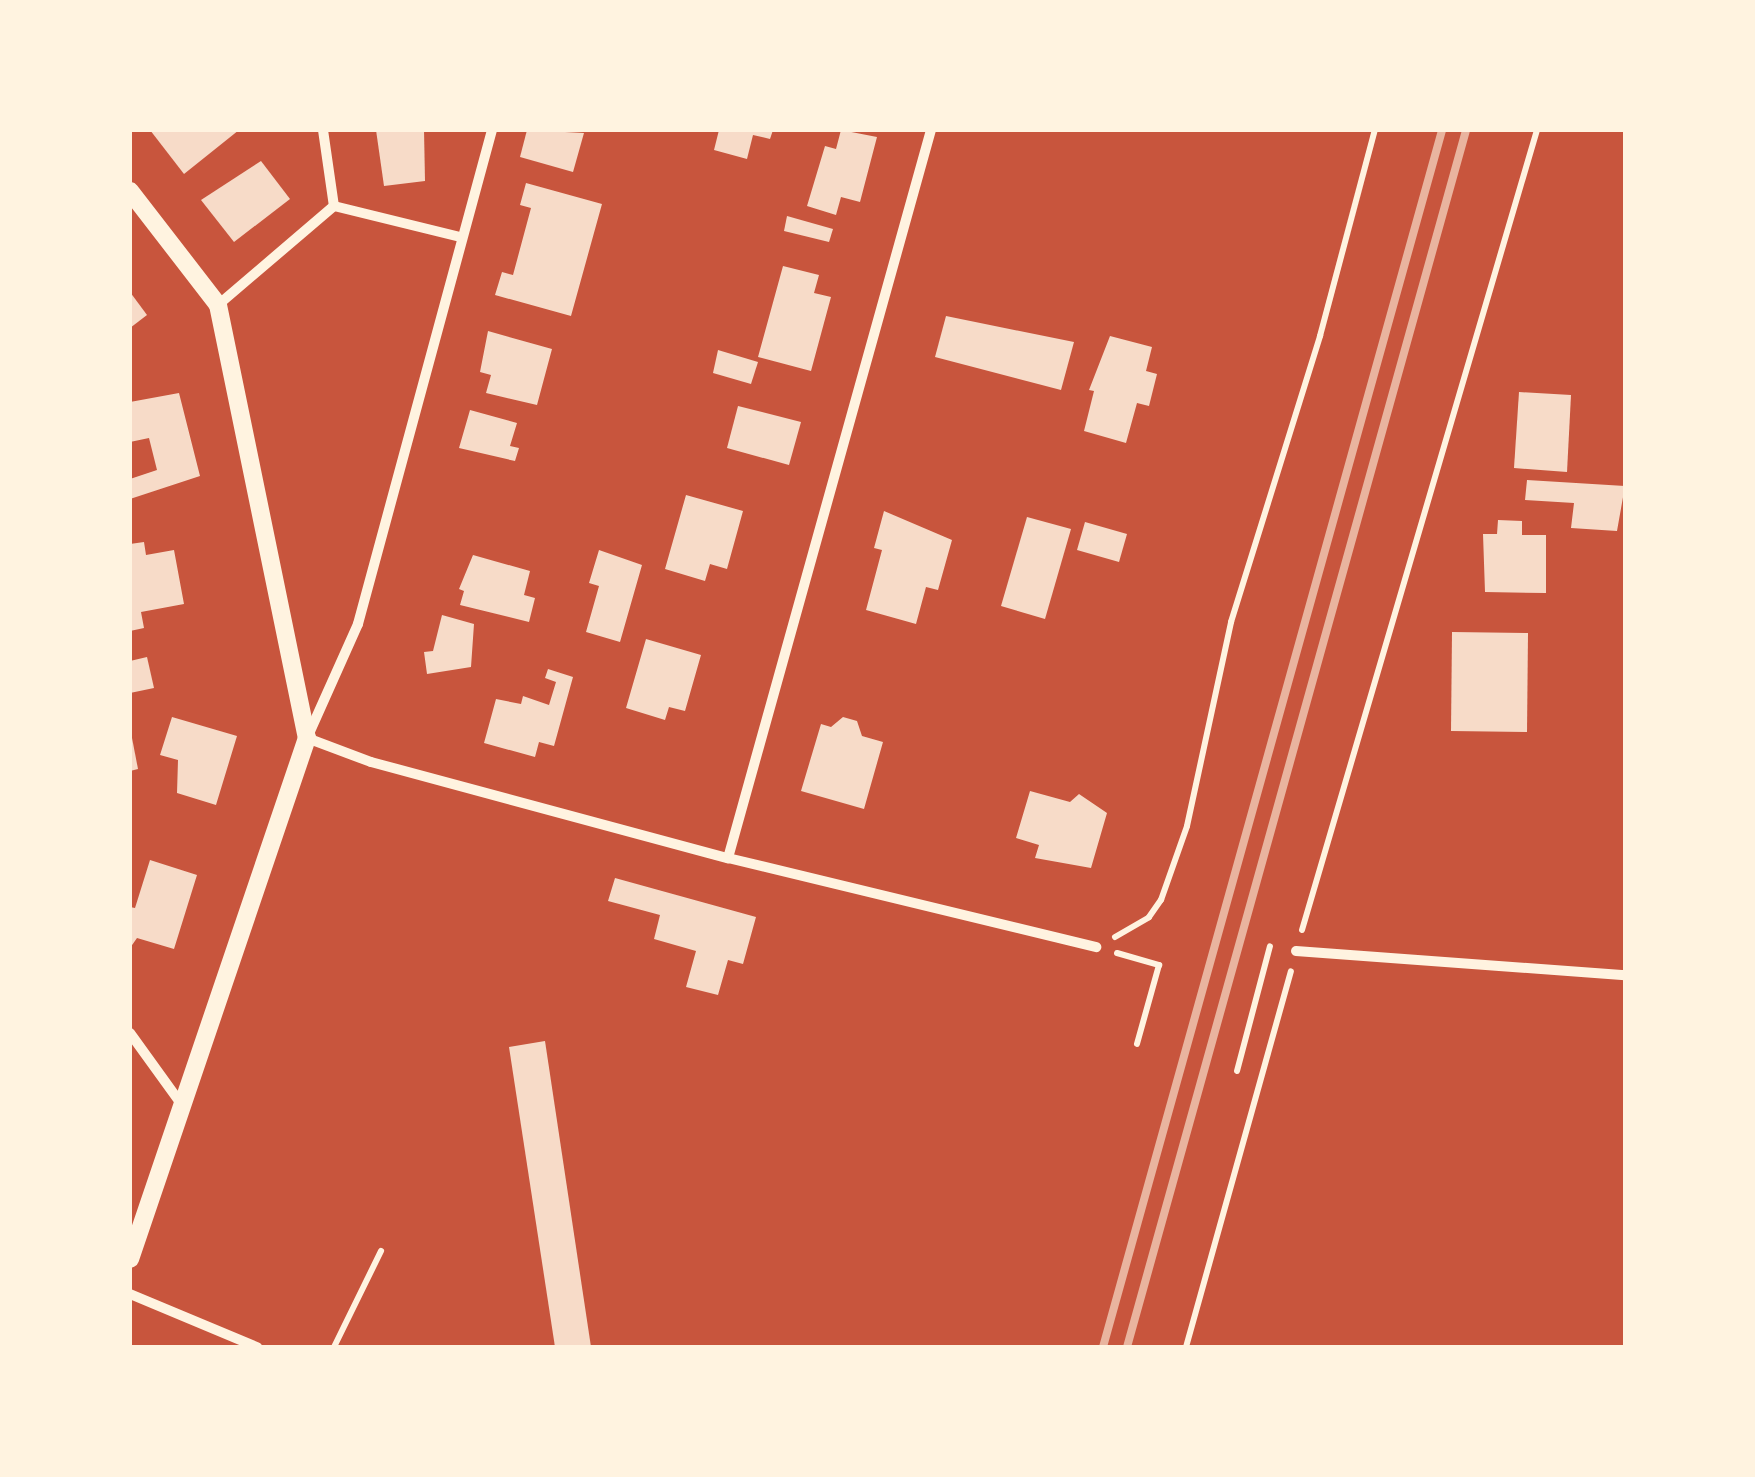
<!DOCTYPE html>
<html>
<head>
<meta charset="utf-8">
<style>
	body { margin:0 }
	#map { position:relative; width:1755px; height:1477px; overflow:hidden; background:#c8553d; font-family:Raleway,sans-serif }
	div>[style] { position:absolute }
	.building>* { inset:0; background:#f7dbc8 }
	.path>* { height:6px; margin:-3px; padding:0 3px; transform-origin:3px; border-radius:3px; background:#fff3e0 }
	.minor>* { height:10px; margin:-5px; padding:0 5px; transform-origin:5px; border-radius:5px; background:#fff3e0 }
	.tertiary>* { height:18px; margin:-9px; padding:0 9px; transform-origin:9px; border-radius:9px; background:#fff3e0 }
	.rail>* { height:8px; margin:-4px; padding:0 4px; transform-origin:4px; border-radius:4px; background:#e9b49f }
	span { translate:-50% -50%; white-space:nowrap; text-align:center; line-height:1.15; -webkit-text-stroke:8px #fff3e0; paint-order:stroke }
	.frame { position:absolute; inset:0; border:132px solid #fff3e0; pointer-events:none }
</style>
</head>
<body>
<div id="map">
	<div class="building">
		<i style="clip-path:polygon(150px 130px,239px 130px,184px 174px)"></i>
		<i style="clip-path:polygon(376px 130px,424px 130px,425px 181px,384px 186px)"></i>
		<i style="clip-path:polygon(527px 130px,584px 133px,573px 172px,520px 157px)"></i>
		<i style="clip-path:polygon(719px 130px,773px 130px,770px 139px,753px 135px,747px 159px,714px 150px)"></i>
		<i style="clip-path:polygon(841px 130px,877px 137px,860px 202px,841px 197px,836px 215px,807px 206px,825px 146px,836px 149px)"></i>
		<i style="clip-path:polygon(261px 161px,290px 199px,234px 242px,201px 200px)"></i>
		<i style="clip-path:polygon(526px 183px,602px 204px,571px 316px,495px 295px,502px 272px,513px 275px,531px 208px,520px 205px)"></i>
		<i style="clip-path:polygon(787px 216px,833px 229px,829px 242px,784px 231px)"></i>
		<i style="clip-path:polygon(783px 266px,819px 275px,814px 293px,831px 297px,811px 371px,758px 357px)"></i>
		<i style="clip-path:polygon(130px 292px,147px 315px,130px 328px)"></i>
		<i style="clip-path:polygon(946px 316px,1074px 342px,1061px 390px,935px 357px)"></i>
		<i style="clip-path:polygon(488px 331px,552px 349px,537px 405px,486px 393px,491px 375px,480px 372px)"></i>
		<i style="clip-path:polygon(1110px 336px,1152px 347px,1146px 371px,1157px 374px,1149px 406px,1137px 403px,1126px 443px,1084px 431px,1094px 391px,1089px 390px)"></i>
		<i style="clip-path:polygon(718px 350px,758px 362px,751px 384px,713px 373px)"></i>
		<i style="clip-path:polygon(1519px 392px,1571px 395px,1567px 472px,1514px 468px)"></i>
		<i style="clip-path:polygon(179px 393px,200px 476px,130px 499px,130px 479px,157px 470px,149px 438px,130px 442px,130px 402px)"></i>
		<i style="clip-path:polygon(738px 406px,801px 422px,789px 465px,727px 448px)"></i>
		<i style="clip-path:polygon(470px 410px,517px 423px,510px 446px,519px 448px,515px 461px,459px 448px)"></i>
		<i style="clip-path:polygon(1527px 480px,1625px 486px,1617px 531px,1571px 528px,1574px 503px,1525px 500px)"></i>
		<i style="clip-path:polygon(686px 495px,743px 511px,727px 569px,710px 564px,705px 581px,665px 569px)"></i>
		<i style="clip-path:polygon(884px 511px,952px 540px,938px 590px,926px 587px,916px 624px,866px 610px,882px 550px,874px 548px)"></i>
		<i style="clip-path:polygon(1027px 517px,1071px 529px,1045px 619px,1001px 606px)"></i>
		<i style="clip-path:polygon(1498px 520px,1522px 521px,1522px 535px,1546px 535px,1546px 593px,1485px 592px,1483px 534px,1497px 534px)"></i>
		<i style="clip-path:polygon(1085px 522px,1127px 534px,1119px 562px,1077px 550px)"></i>
		<i style="clip-path:polygon(144px 542px,146px 555px,174px 550px,184px 604px,141px 612px,144px 628px,130px 631px,130px 544px)"></i>
		<i style="clip-path:polygon(599px 550px,642px 565px,620px 642px,586px 632px,599px 586px,589px 583px)"></i>
		<i style="clip-path:polygon(473px 555px,530px 571px,524px 595px,535px 598px,529px 622px,460px 605px,464px 591px,459px 589px)"></i>
		<i style="clip-path:polygon(442px 615px,474px 624px,471px 667px,427px 674px,424px 652px,433px 651px)"></i>
		<i style="clip-path:polygon(1452px 632px,1528px 633px,1527px 732px,1451px 731px)"></i>
		<i style="clip-path:polygon(646px 639px,701px 655px,685px 711px,669px 707px,665px 720px,626px 708px)"></i>
		<i style="clip-path:polygon(147px 657px,154px 688px,130px 693px,130px 661px)"></i>
		<i style="clip-path:polygon(548px 669px,573px 677px,554px 746px,539px 742px,535px 757px,484px 743px,496px 699px,521px 704px,523px 696px,549px 705px,556px 682px,545px 678px)"></i>
		<i style="clip-path:polygon(172px 717px,237px 736px,216px 805px,177px 793px,178px 760px,160px 755px)"></i>
		<i style="clip-path:polygon(843px 717px,857px 721px,862px 736px,883px 742px,864px 809px,801px 791px,821px 724px,831px 727px)"></i>
		<i style="clip-path:polygon(132px 738px,138px 769px,130px 771px,130px 739px)"></i>
		<i style="clip-path:polygon(1030px 791px,1070px 802px,1079px 794px,1107px 813px,1091px 868px,1035px 858px,1039px 845px,1016px 838px)"></i>
		<i style="clip-path:polygon(150px 860px,197px 875px,174px 949px,137px 938px,130px 948px,130px 907px,135px 908px)"></i>
		<i style="clip-path:polygon(615px 878px,756px 917px,743px 964px,728px 960px,718px 995px,686px 987px,696px 951px,654px 939px,660px 915px,608px 901px)"></i>
		<i style="clip-path:polygon(545px 1041px,591px 1347px,555px 1347px,509px 1047px)"></i>
	</div>
	<div class="path">
		<i style="left:1302px;top:930px;width:834px;rotate:-73.63deg"></i>
		<i style="left:1115px;top:937px;width:39px;rotate:-30deg"></i>
		<i style="left:1149px;top:917px;width:21px;rotate:-55deg"></i>
		<i style="left:1161px;top:900px;width:78px;rotate:-70.6deg"></i>
		<i style="left:1187px;top:826px;width:209px;rotate:-77.8deg"></i>
		<i style="left:1231px;top:622px;width:300px;rotate:-72.7deg"></i>
		<i style="left:1320px;top:336px;width:213px;rotate:-75.1deg"></i>
		<i style="left:1117px;top:953px;width:44px;rotate:15.9deg"></i>
		<i style="left:1159px;top:965px;width:82px;rotate:105.6deg"></i>
		<i style="left:1237px;top:1071px;width:129px;rotate:-75.2deg"></i>
		<i style="left:334px;top:1347px;width:107px;rotate:-63.9deg"></i>
		<i style="left:1186px;top:1347px;width:390px;rotate:-74.4deg"></i>
	</div>
	<div class="minor">
		<i style="left:323px;top:130px;width:77px;rotate:81.8deg"></i>
		<i style="left:492px;top:130px;width:512px;rotate:105.18deg"></i>
		<i style="left:358px;top:624px;width:125px;rotate:114.1deg"></i>
		<i style="left:307px;top:738px;width:68px;rotate:20.6deg"></i>
		<i style="left:371px;top:762px;width:370px;rotate:15.1deg"></i>
		<i style="left:728px;top:858px;width:379px;rotate:13.6deg"></i>
		<i style="left:218px;top:305px;width:153px;rotate:-40.5deg"></i>
		<i style="left:334px;top:206px;width:130px;rotate:13.8deg"></i>
		<i style="left:728px;top:858px;width:756px;rotate:-74.42deg"></i>
		<i style="left:1296px;top:951px;width:330px;rotate:4.2deg"></i>
		<i style="left:130px;top:1033px;width:89px;rotate:54.2deg"></i>
		<i style="left:130px;top:1294px;width:138px;rotate:22.7deg"></i>
	</div>
	<div class="tertiary">
		<i style="left:130px;top:191px;width:144px;rotate:52.3deg"></i>
		<i style="left:218px;top:305px;width:442px;rotate:78.4deg"></i>
		<i style="left:307px;top:738px;width:550px;rotate:108.76deg"></i>
	</div>
	<div class="rail">
		<i style="left:1103px;top:1347px;width:1263px;rotate:-74.43deg"></i>
		<i style="left:1127px;top:1347px;width:1263px;rotate:-74.43deg"></i>
	</div>
	<div class="frame"></div>
</div>
</body>
</html>
